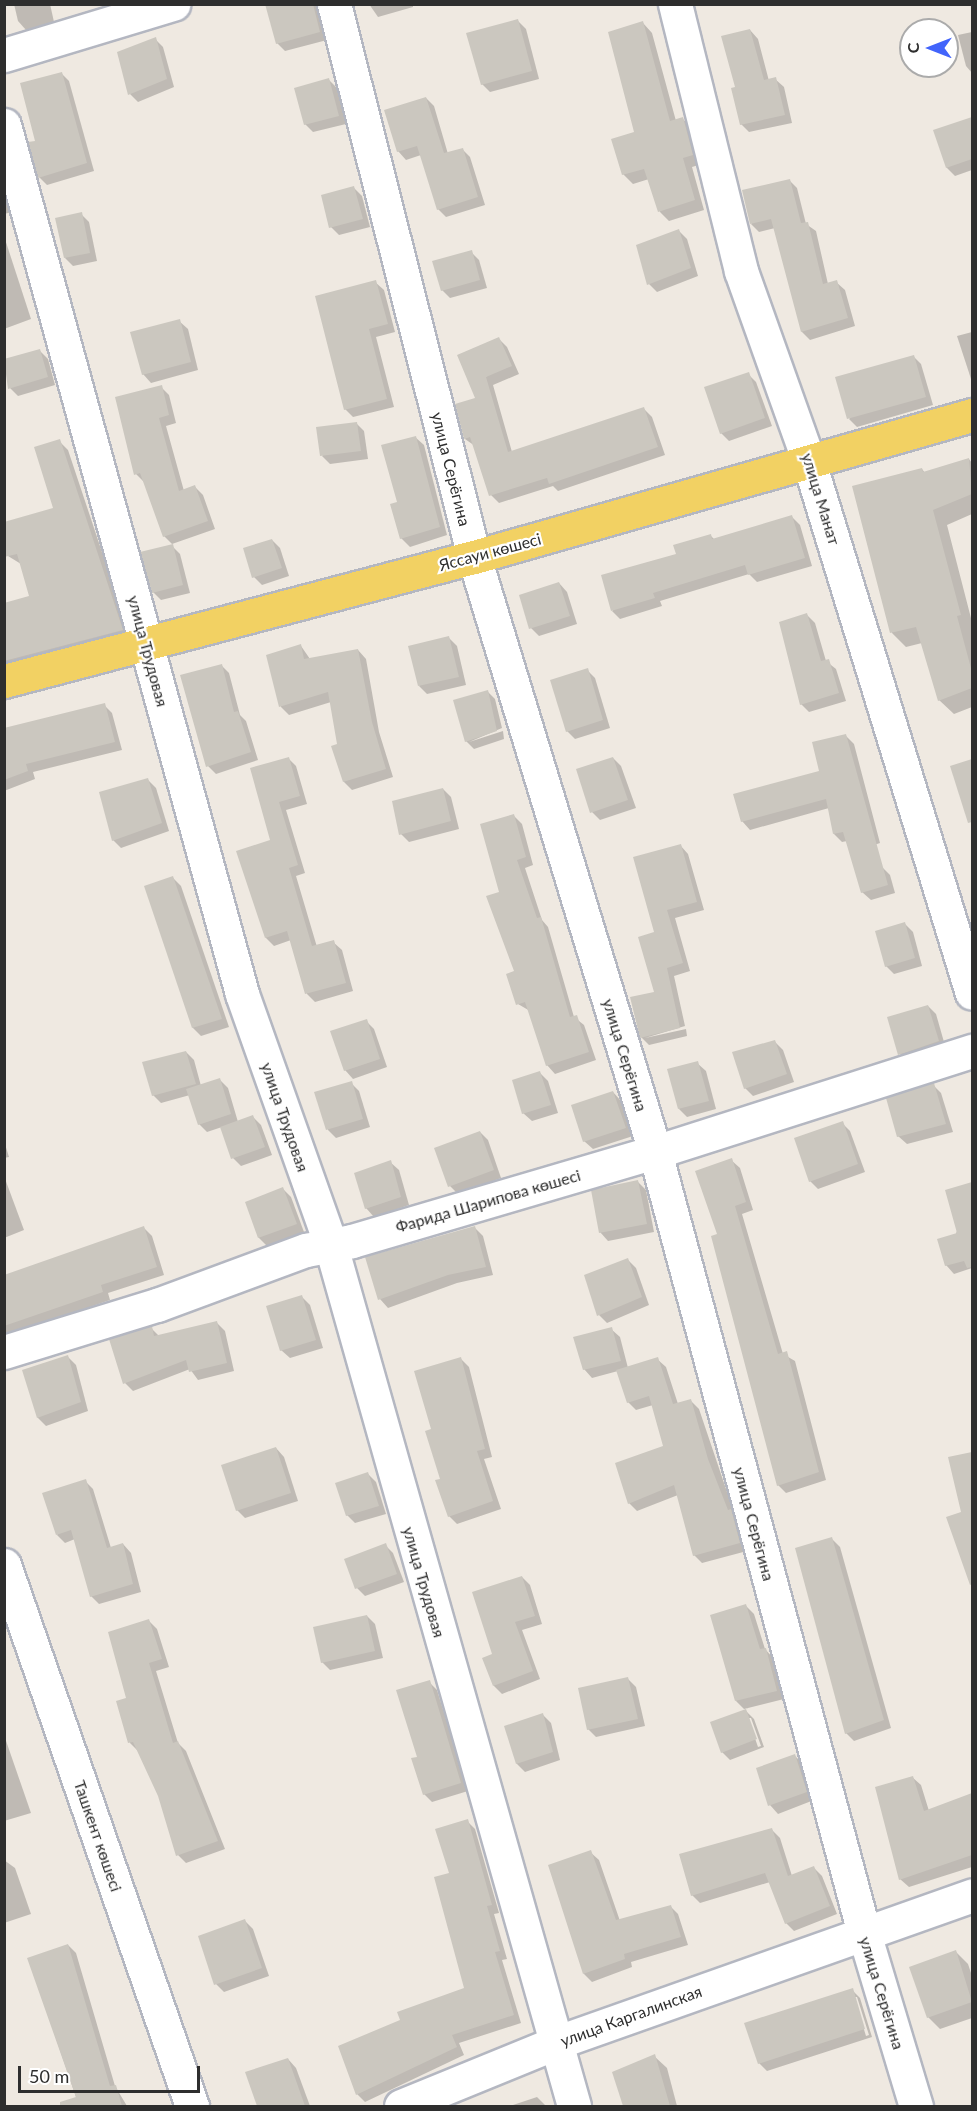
<!DOCTYPE html>
<html>
<head>
<meta charset="utf-8">
<style>
	body { margin:0 }
	#map { position:relative; width:977px; height:2111px; overflow:hidden; background:#efe9e1; font-family:Lato,sans-serif }
	div>[style] { position:absolute }
	.shadow>* { inset:0; background:#0003 }
	.building>* { inset:0; background:#cbc7bf }
	.roads { filter:drop-shadow(2px 0 #b4b7c1) drop-shadow(-2px 0 #b4b7c1) drop-shadow(0 2px #b4b7c1) drop-shadow(0 -2px #b4b7c1) }
	.minor>* { height:33px; margin:-16.5px; padding:0 16.5px; transform-origin:16.5px; border-radius:16.5px; background:#fff }
	.major>* { height:33px; margin:-16.5px; padding:0 16.5px; transform-origin:16.5px; border-radius:16.5px; background:#f2d163 }
	span { translate:-50% -50%; white-space:nowrap; text-align:center; line-height:1.15; -webkit-text-stroke:4.5px #fff; paint-order:stroke }
	.street-label { font-size:16px; color:#2e2e2e }
	.frame { position:absolute; inset:0; border:6px solid #2e2e2e; pointer-events:none }
	.north { position:absolute; left:899px; top:18px; width:60px; height:60px; box-sizing:border-box; background:#fff; border:2px solid #ababab; border-radius:50%; rotate:270deg; font-size:16px; font-weight:700; line-height:24px; text-align:center; color:#2e2e2e }
	.north::after { content:''; display:block; margin:auto; width:21px; height:27px; background:#4264fb; clip-path:polygon(50% 0,100% 100%,50% 72%,0 100%) }
	.scale { position:absolute; left:18px; top:2066px; width:182px; height:27px; box-sizing:border-box; border:3px solid #2e2e2e; border-top:0; padding-left:8px; font-size:18px; line-height:21px; white-space:nowrap; color:#2e2e2e; -webkit-text-stroke:4px #fff; paint-order:stroke }
</style>
</head>
<body>
<div id="map">
	<div class="shadow">
		<i style="clip-path:polygon(14px 4px,50px 4px,54px 22px,26px 30px,18px 21px)"></i>
		<i style="clip-path:polygon(267px 4px,318px 4px,327px 40px,285px 51px,277px 43px)"></i>
		<i style="clip-path:polygon(369px 4px,413px 4px,413px 7px,378px 17px)"></i>
		<i style="clip-path:polygon(518px 21px,526px 29px,539px 79px,490px 92px,482px 84px)"></i>
		<i style="clip-path:polygon(643px 23px,652px 33px,676px 121px,683px 119px,692px 129px,702px 164px,692px 167px,704px 210px,669px 221px,660px 212px,649px 179px,633px 184px,623px 174px,636px 133px)"></i>
		<i style="clip-path:polygon(750px 30px,758px 39px,769px 81px,775px 79px,784px 87px,792px 123px,749px 132px,741px 124px,737px 88px)"></i>
		<i style="clip-path:polygon(972px 32px,972px 73px,966px 66px,958px 35px)"></i>
		<i style="clip-path:polygon(155px 39px,163px 47px,174px 87px,138px 102px,130px 94px)"></i>
		<i style="clip-path:polygon(61px 73px,69px 81px,94px 171px,47px 185px,39px 177px)"></i>
		<i style="clip-path:polygon(329px 80px,337px 88px,346px 124px,313px 132px,305px 124px)"></i>
		<i style="clip-path:polygon(426px 98px,434px 106px,448px 154px,462px 149px,470px 157px,485px 205px,446px 217px,438px 209px,421px 155px,406px 160px,398px 151px)"></i>
		<i style="clip-path:polygon(972px 118px,972px 170px,955px 176px,947px 168px,935px 131px)"></i>
		<i style="clip-path:polygon(789px 180px,797px 188px,806px 224px,816px 231px,828px 284px,836px 282px,845px 290px,855px 326px,810px 340px,802px 332px,775px 228px,759px 232px,751px 224px)"></i>
		<i style="clip-path:polygon(4px 183px,12px 212px,4px 214px)"></i>
		<i style="clip-path:polygon(354px 188px,362px 196px,370px 227px,339px 235px,331px 227px)"></i>
		<i style="clip-path:polygon(81px 214px,89px 222px,97px 261px,73px 266px,65px 258px)"></i>
		<i style="clip-path:polygon(679px 231px,687px 239px,698px 276px,657px 292px,649px 284px)"></i>
		<i style="clip-path:polygon(4px 236px,31px 319px,4px 329px)"></i>
		<i style="clip-path:polygon(471px 252px,479px 260px,487px 288px,450px 298px,442px 290px)"></i>
		<i style="clip-path:polygon(375px 282px,384px 290px,395px 332px,376px 337px,394px 407px,353px 417px,345px 409px)"></i>
		<i style="clip-path:polygon(179px 321px,188px 329px,198px 370px,151px 383px,143px 374px)"></i>
		<i style="clip-path:polygon(972px 332px,972px 382px,957px 336px)"></i>
		<i style="clip-path:polygon(499px 339px,507px 347px,519px 374px,493px 385px,512px 452px,644px 409px,652px 417px,665px 455px,558px 491px,553px 486px,499px 503px,491px 495px,475px 446px,465px 439px)"></i>
		<i style="clip-path:polygon(40px 351px,48px 359px,55px 385px,18px 396px,10px 388px,4px 361px)"></i>
		<i style="clip-path:polygon(913px 356px,921px 364px,933px 405px,857px 427px,849px 419px)"></i>
		<i style="clip-path:polygon(748px 374px,756px 382px,772px 426px,729px 441px,721px 433px)"></i>
		<i style="clip-path:polygon(161px 387px,169px 395px,176px 423px,166px 426px,184px 491px,195px 487px,203px 495px,215px 529px,172px 544px,164px 536px,144px 482px,136px 474px)"></i>
		<i style="clip-path:polygon(356px 423px,364px 431px,368px 459px,330px 464px,322px 456px)"></i>
		<i style="clip-path:polygon(415px 437px,424px 445px,447px 535px,410px 547px,401px 538px,399px 503px)"></i>
		<i style="clip-path:polygon(59px 441px,68px 450px,131px 639px,4px 674px,4px 605px,31px 597px,21px 564px,8px 556px,55px 509px)"></i>
		<i style="clip-path:polygon(969px 459px,972px 463px,972px 514px,947px 525px,972px 622px,972px 707px,954px 714px,939px 700px,922px 643px,906px 647px,892px 633px,854px 487px,922px 469px,925px 473px)"></i>
		<i style="clip-path:polygon(792px 517px,800px 525px,812px 566px,757px 582px,749px 574px,660px 601px,662px 606px,620px 619px,612px 611px,678px 555px,710px 535px,715px 540px)"></i>
		<i style="clip-path:polygon(272px 540px,280px 548px,289px 576px,262px 585px,254px 577px)"></i>
		<i style="clip-path:polygon(172px 546px,180px 554px,190px 593px,161px 600px,153px 592px)"></i>
		<i style="clip-path:polygon(559px 583px,567px 592px,577px 624px,539px 636px,531px 628px)"></i>
		<i style="clip-path:polygon(807px 615px,815px 623px,826px 661px,836px 669px,846px 701px,809px 712px,801px 704px)"></i>
		<i style="clip-path:polygon(449px 638px,457px 646px,466px 685px,427px 694px,419px 686px)"></i>
		<i style="clip-path:polygon(301px 646px,310px 659px,358px 650px,366px 659px,379px 732px,393px 777px,352px 790px,344px 782px,331px 702px,289px 715px,281px 707px,268px 656px)"></i>
		<i style="clip-path:polygon(221px 665px,229px 673px,240px 715px,246px 721px,258px 760px,216px 774px,208px 766px)"></i>
		<i style="clip-path:polygon(587px 670px,595px 678px,610px 728px,575px 739px,567px 731px)"></i>
		<i style="clip-path:polygon(487px 691px,495px 699px,502px 728px,469px 742px,503px 731px,504px 739px,474px 749px,466px 741px)"></i>
		<i style="clip-path:polygon(104px 705px,112px 713px,122px 750px,33px 772px,35px 779px,4px 791px,4px 731px)"></i>
		<i style="clip-path:polygon(846px 736px,854px 744px,880px 843px,856px 851px,847px 841px,842px 842px,834px 834px,829px 808px,750px 830px,742px 821px,821px 772px)"></i>
		<i style="clip-path:polygon(288px 758px,296px 766px,307px 804px,286px 810px,305px 873px,296px 876px,317px 947px,333px 942px,342px 950px,353px 991px,315px 1002px,307px 994px,291px 940px,274px 946px,266px 938px,272px 841px,252px 769px)"></i>
		<i style="clip-path:polygon(613px 758px,621px 766px,636px 808px,600px 820px,592px 812px)"></i>
		<i style="clip-path:polygon(972px 760px,972px 812px,963px 803px,952px 767px)"></i>
		<i style="clip-path:polygon(148px 780px,156px 788px,169px 831px,121px 848px,113px 840px)"></i>
		<i style="clip-path:polygon(443px 789px,451px 797px,459px 829px,409px 842px,401px 834px)"></i>
		<i style="clip-path:polygon(514px 816px,522px 824px,533px 865px,525px 868px,542px 920px,548px 927px,574px 1017px,584px 1025px,596px 1060px,555px 1074px,547px 1065px,530px 1011px,518px 1004px,516px 972px,501px 893px)"></i>
		<i style="clip-path:polygon(680px 845px,688px 854px,704px 910px,675px 918px,690px 971px,674px 976px,685px 1026px,645px 1038px,686px 1029px,687px 1036px,649px 1045px,641px 1037px,656px 993px,656px 933px)"></i>
		<i style="clip-path:polygon(882px 867px,890px 875px,895px 893px,871px 900px,862px 892px)"></i>
		<i style="clip-path:polygon(173px 878px,181px 886px,229px 1027px,201px 1036px,193px 1028px,146px 887px)"></i>
		<i style="clip-path:polygon(905px 924px,913px 932px,922px 966px,894px 974px,886px 966px)"></i>
		<i style="clip-path:polygon(928px 1006px,936px 1014px,946px 1049px,908px 1062px,900px 1054px)"></i>
		<i style="clip-path:polygon(366px 1021px,374px 1029px,387px 1067px,353px 1079px,345px 1070px)"></i>
		<i style="clip-path:polygon(775px 1042px,783px 1050px,794px 1082px,753px 1096px,745px 1088px)"></i>
		<i style="clip-path:polygon(186px 1052px,194px 1060px,201px 1086px,220px 1080px,228px 1088px,238px 1122px,253px 1117px,261px 1125px,272px 1155px,241px 1166px,233px 1158px,222px 1127px,207px 1132px,199px 1124px,190px 1095px,161px 1103px,153px 1095px)"></i>
		<i style="clip-path:polygon(697px 1063px,706px 1071px,716px 1109px,687px 1117px,679px 1109px)"></i>
		<i style="clip-path:polygon(540px 1073px,548px 1081px,558px 1113px,532px 1121px,523px 1113px)"></i>
		<i style="clip-path:polygon(351px 1083px,359px 1091px,370px 1127px,336px 1138px,328px 1130px,316px 1093px)"></i>
		<i style="clip-path:polygon(933px 1085px,941px 1093px,953px 1132px,907px 1144px,898px 1136px)"></i>
		<i style="clip-path:polygon(613px 1092px,621px 1101px,633px 1136px,593px 1149px,584px 1141px)"></i>
		<i style="clip-path:polygon(842px 1123px,850px 1131px,865px 1172px,818px 1189px,810px 1181px)"></i>
		<i style="clip-path:polygon(480px 1132px,488px 1140px,501px 1178px,458px 1194px,450px 1186px)"></i>
		<i style="clip-path:polygon(4px 1141px,9px 1157px,4px 1158px)"></i>
		<i style="clip-path:polygon(731px 1160px,740px 1168px,753px 1210px,742px 1214px,783px 1354px,795px 1361px,826px 1480px,786px 1493px,778px 1485px,719px 1235px)"></i>
		<i style="clip-path:polygon(390px 1162px,399px 1170px,409px 1205px,374px 1217px,366px 1208px)"></i>
		<i style="clip-path:polygon(4px 1176px,24px 1230px,4px 1238px)"></i>
		<i style="clip-path:polygon(638px 1182px,646px 1190px,654px 1232px,608px 1241px,600px 1232px)"></i>
		<i style="clip-path:polygon(972px 1184px,972px 1268px,954px 1274px,946px 1265px)"></i>
		<i style="clip-path:polygon(283px 1189px,291px 1197px,304px 1232px,267px 1246px,259px 1238px,247px 1202px)"></i>
		<i style="clip-path:polygon(144px 1228px,152px 1236px,164px 1275px,108px 1293px,110px 1300px,8px 1335px,4px 1332px,4px 1276px)"></i>
		<i style="clip-path:polygon(475px 1228px,483px 1236px,493px 1275px,457px 1283px,388px 1308px,380px 1299px,367px 1258px)"></i>
		<i style="clip-path:polygon(628px 1260px,636px 1268px,649px 1305px,607px 1323px,599px 1315px)"></i>
		<i style="clip-path:polygon(302px 1297px,310px 1305px,323px 1348px,290px 1358px,281px 1350px)"></i>
		<i style="clip-path:polygon(217px 1323px,225px 1331px,234px 1371px,198px 1380px,190px 1369px,133px 1391px,125px 1383px,151px 1328px,159px 1336px)"></i>
		<i style="clip-path:polygon(611px 1329px,620px 1337px,628px 1368px,657px 1359px,666px 1367px,678px 1404px,691px 1401px,699px 1409px,747px 1551px,702px 1563px,694px 1555px,678px 1495px,637px 1511px,629px 1503px,664px 1447px,653px 1405px,636px 1410px,628px 1402px,618px 1371px,592px 1378px,584px 1369px)"></i>
		<i style="clip-path:polygon(68px 1357px,76px 1365px,88px 1411px,46px 1426px,38px 1418px,24px 1371px)"></i>
		<i style="clip-path:polygon(461px 1359px,469px 1367px,492px 1457px,484px 1459px,501px 1509px,457px 1524px,449px 1516px,433px 1430px)"></i>
		<i style="clip-path:polygon(276px 1448px,284px 1457px,298px 1501px,245px 1518px,237px 1510px)"></i>
		<i style="clip-path:polygon(972px 1453px,972px 1558px,968px 1560px,963px 1512px,950px 1459px)"></i>
		<i style="clip-path:polygon(368px 1474px,376px 1482px,386px 1514px,355px 1523px,347px 1515px)"></i>
		<i style="clip-path:polygon(85px 1481px,93px 1489px,111px 1548px,123px 1544px,131px 1553px,141px 1592px,99px 1604px,91px 1596px,75px 1539px,65px 1543px,57px 1535px)"></i>
		<i style="clip-path:polygon(832px 1539px,840px 1547px,891px 1728px,854px 1741px,846px 1733px)"></i>
		<i style="clip-path:polygon(385px 1545px,393px 1553px,404px 1582px,365px 1596px,357px 1588px)"></i>
		<i style="clip-path:polygon(522px 1577px,530px 1585px,542px 1624px,522px 1630px,540px 1679px,502px 1694px,494px 1686px,494px 1655px)"></i>
		<i style="clip-path:polygon(evenodd,746px 1606px,754px 1614px,765px 1649px,773px 1658px,784px 1699px,744px 1709px,754px 1719px,764px 1747px,730px 1760px,722px 1752px,746px 1711px,736px 1701px,746px 1606px,748px 1718px,751px 1718px,761px 1746px,758px 1747px,748px 1718px)"></i>
		<i style="clip-path:polygon(367px 1616px,375px 1624px,383px 1658px,330px 1670px,322px 1662px)"></i>
		<i style="clip-path:polygon(149px 1621px,157px 1629px,169px 1667px,156px 1671px,178px 1743px,186px 1751px,225px 1849px,186px 1863px,178px 1855px,160px 1795px,138px 1751px,130px 1743px,127px 1699px)"></i>
		<i style="clip-path:polygon(628px 1679px,636px 1687px,645px 1726px,596px 1737px,588px 1729px)"></i>
		<i style="clip-path:polygon(429px 1682px,437px 1690px,468px 1791px,432px 1802px,424px 1794px,418px 1758px)"></i>
		<i style="clip-path:polygon(543px 1715px,551px 1723px,560px 1760px,525px 1772px,517px 1764px,506px 1727px)"></i>
		<i style="clip-path:polygon(4px 1735px,31px 1813px,4px 1821px)"></i>
		<i style="clip-path:polygon(795px 1756px,803px 1764px,814px 1800px,778px 1814px,770px 1805px,758px 1769px)"></i>
		<i style="clip-path:polygon(912px 1777px,921px 1785px,929px 1811px,972px 1794px,972px 1867px,909px 1887px,900px 1879px)"></i>
		<i style="clip-path:polygon(467px 1821px,475px 1829px,499px 1913px,494px 1914px,507px 1959px,502px 1960px,521px 2023px,459px 2043px,464px 2055px,365px 2102px,357px 2094px,402px 2020px,466px 1989px,450px 1874px)"></i>
		<i style="clip-path:polygon(772px 1830px,780px 1838px,792px 1876px,814px 1868px,822px 1876px,837px 1914px,794px 1931px,786px 1923px,770px 1882px,700px 1903px,692px 1895px)"></i>
		<i style="clip-path:polygon(590px 1852px,599px 1860px,620px 1921px,670px 1906px,678px 1914px,688px 1945px,631px 1962px,632px 1967px,592px 1982px,584px 1974px)"></i>
		<i style="clip-path:polygon(4px 1860px,15px 1868px,31px 1914px,4px 1923px)"></i>
		<i style="clip-path:polygon(245px 1921px,253px 1929px,269px 1976px,224px 1992px,216px 1984px)"></i>
		<i style="clip-path:polygon(68px 1945px,76px 1953px,115px 2086px,127px 2106px,79px 2106px,29px 1959px)"></i>
		<i style="clip-path:polygon(956px 1952px,968px 1964px,972px 1976px,972px 2018px,940px 2029px,928px 2017px)"></i>
		<i style="clip-path:polygon(evenodd,852px 1990px,860px 1998px,872px 2037px,767px 2071px,759px 2063px,852px 1990px,854px 1997px,857px 1997px,869px 2035px,866px 2036px,854px 1997px)"></i>
		<i style="clip-path:polygon(654px 2056px,667px 2068px,677px 2106px,625px 2106px,614px 2073px)"></i>
		<i style="clip-path:polygon(288px 2059px,296px 2068px,310px 2106px,259px 2106px,247px 2073px)"></i>
		<i style="clip-path:polygon(537px 2097px,546px 2106px,510px 2106px)"></i>
	</div>
	<div class="building">
		<i style="clip-path:polygon(265px 4px,313px 4px,320px 32px,276px 44px)"></i>
		<i style="clip-path:polygon(518px 19px,532px 71px,481px 85px,466px 33px)"></i>
		<i style="clip-path:polygon(643px 21px,670px 121px,683px 117px,693px 155px,683px 158px,695px 200px,658px 212px,644px 169px,622px 175px,611px 139px,634px 132px,608px 32px)"></i>
		<i style="clip-path:polygon(750px 29px,764px 80px,776px 77px,785px 115px,740px 125px,731px 88px,735px 87px,721px 36px)"></i>
		<i style="clip-path:polygon(156px 37px,167px 79px,128px 95px,117px 52px)"></i>
		<i style="clip-path:polygon(62px 72px,87px 163px,38px 178px,28px 142px,35px 141px,20px 83px)"></i>
		<i style="clip-path:polygon(329px 78px,339px 116px,304px 125px,294px 88px)"></i>
		<i style="clip-path:polygon(426px 97px,444px 153px,463px 148px,478px 197px,437px 210px,417px 146px,397px 152px,384px 110px)"></i>
		<i style="clip-path:polygon(972px 117px,972px 159px,946px 168px,933px 130px)"></i>
		<i style="clip-path:polygon(790px 179px,801px 223px,808px 222px,823px 284px,837px 280px,848px 318px,801px 332px,771px 219px,750px 224px,742px 190px)"></i>
		<i style="clip-path:polygon(354px 186px,363px 219px,329px 228px,321px 195px)"></i>
		<i style="clip-path:polygon(82px 212px,90px 253px,64px 258px,55px 218px)"></i>
		<i style="clip-path:polygon(679px 229px,691px 268px,647px 285px,636px 245px)"></i>
		<i style="clip-path:polygon(472px 250px,480px 280px,441px 291px,432px 261px)"></i>
		<i style="clip-path:polygon(376px 280px,388px 324px,369px 329px,387px 399px,344px 410px,315px 296px)"></i>
		<i style="clip-path:polygon(180px 319px,191px 362px,142px 375px,130px 332px)"></i>
		<i style="clip-path:polygon(499px 337px,512px 366px,486px 377px,508px 452px,644px 407px,658px 447px,549px 484px,547px 478px,489px 496px,470px 437px,464px 439px,455px 404px,475px 398px,457px 355px)"></i>
		<i style="clip-path:polygon(40px 349px,48px 377px,8px 389px,4px 359px)"></i>
		<i style="clip-path:polygon(914px 355px,926px 397px,847px 419px,835px 377px)"></i>
		<i style="clip-path:polygon(749px 372px,765px 418px,720px 434px,704px 387px)"></i>
		<i style="clip-path:polygon(162px 385px,169px 415px,159px 418px,179px 491px,195px 485px,208px 521px,163px 537px,140px 473px,134px 475px,115px 397px)"></i>
		<i style="clip-path:polygon(357px 422px,361px 451px,320px 456px,316px 427px)"></i>
		<i style="clip-path:polygon(416px 436px,440px 527px,400px 539px,390px 504px,397px 502px,381px 445px)"></i>
		<i style="clip-path:polygon(60px 439px,123px 630px,4px 661px,4px 603px,29px 596px,17px 554px,4px 557px,4px 522px,53px 508px,34px 447px)"></i>
		<i style="clip-path:polygon(969px 458px,972px 494px,933px 510px,961px 615px,957px 616px,972px 672px,972px 688px,938px 701px,916px 627px,890px 633px,852px 486px,922px 468px,923px 472px)"></i>
		<i style="clip-path:polygon(792px 515px,805px 558px,748px 575px,745px 565px,653px 593px,655px 598px,611px 611px,601px 575px,676px 554px,673px 545px,711px 534px,712px 539px)"></i>
		<i style="clip-path:polygon(272px 539px,282px 568px,252px 578px,243px 548px)"></i>
		<i style="clip-path:polygon(173px 544px,183px 585px,152px 593px,140px 552px)"></i>
		<i style="clip-path:polygon(559px 582px,570px 616px,529px 629px,519px 595px)"></i>
		<i style="clip-path:polygon(807px 613px,821px 661px,829px 659px,839px 693px,800px 705px,779px 622px)"></i>
		<i style="clip-path:polygon(449px 636px,459px 677px,418px 686px,408px 646px)"></i>
		<i style="clip-path:polygon(301px 644px,304px 659px,358px 649px,372px 722px,386px 769px,343px 782px,331px 746px,337px 744px,328px 692px,279px 707px,266px 655px)"></i>
		<i style="clip-path:polygon(222px 664px,234px 712px,238px 711px,251px 752px,206px 767px,180px 675px)"></i>
		<i style="clip-path:polygon(588px 668px,603px 720px,566px 732px,550px 680px)"></i>
		<i style="clip-path:polygon(488px 690px,497px 731px,465px 742px,453px 700px)"></i>
		<i style="clip-path:polygon(105px 703px,115px 742px,26px 764px,28px 771px,4px 780px,4px 728px)"></i>
		<i style="clip-path:polygon(846px 734px,888px 885px,861px 893px,843px 832px,833px 834px,826px 799px,741px 822px,733px 794px,819px 771px,812px 742px)"></i>
		<i style="clip-path:polygon(289px 757px,300px 796px,279px 802px,298px 865px,289px 868px,312px 946px,334px 940px,346px 983px,305px 994px,287px 931px,265px 938px,236px 851px,270px 840px,250px 768px)"></i>
		<i style="clip-path:polygon(613px 757px,628px 800px,590px 813px,576px 769px)"></i>
		<i style="clip-path:polygon(972px 759px,972px 822px,968px 823px,950px 766px)"></i>
		<i style="clip-path:polygon(148px 778px,162px 823px,112px 841px,99px 792px)"></i>
		<i style="clip-path:polygon(443px 788px,451px 821px,399px 835px,392px 801px)"></i>
		<i style="clip-path:polygon(514px 814px,526px 857px,517px 860px,537px 918px,541px 917px,570px 1017px,577px 1015px,589px 1052px,546px 1066px,525px 1002px,516px 1005px,506px 974px,514px 971px,486px 896px,499px 892px,480px 824px)"></i>
		<i style="clip-path:polygon(681px 844px,697px 902px,667px 910px,683px 963px,667px 968px,680px 1028px,640px 1038px,630px 997px,654px 992px,638px 937px,654px 932px,633px 857px)"></i>
		<i style="clip-path:polygon(173px 876px,222px 1019px,192px 1028px,144px 886px)"></i>
		<i style="clip-path:polygon(905px 922px,915px 958px,885px 967px,875px 931px)"></i>
		<i style="clip-path:polygon(928px 1005px,939px 1041px,898px 1055px,887px 1017px)"></i>
		<i style="clip-path:polygon(367px 1019px,380px 1059px,344px 1071px,330px 1031px)"></i>
		<i style="clip-path:polygon(775px 1040px,787px 1074px,744px 1089px,732px 1052px)"></i>
		<i style="clip-path:polygon(186px 1051px,196px 1084px,152px 1096px,142px 1062px)"></i>
		<i style="clip-path:polygon(698px 1061px,709px 1101px,678px 1109px,667px 1069px)"></i>
		<i style="clip-path:polygon(540px 1071px,551px 1105px,522px 1114px,512px 1080px)"></i>
		<i style="clip-path:polygon(220px 1078px,231px 1114px,198px 1125px,186px 1089px)"></i>
		<i style="clip-path:polygon(352px 1081px,363px 1119px,326px 1130px,314px 1092px)"></i>
		<i style="clip-path:polygon(934px 1083px,946px 1124px,897px 1137px,886px 1098px)"></i>
		<i style="clip-path:polygon(613px 1091px,626px 1128px,583px 1142px,571px 1105px)"></i>
		<i style="clip-path:polygon(253px 1115px,265px 1147px,231px 1159px,220px 1127px)"></i>
		<i style="clip-path:polygon(843px 1121px,858px 1164px,809px 1182px,794px 1138px)"></i>
		<i style="clip-path:polygon(480px 1131px,494px 1170px,448px 1187px,434px 1148px)"></i>
		<i style="clip-path:polygon(732px 1158px,746px 1202px,735px 1206px,778px 1354px,787px 1351px,819px 1472px,777px 1486px,711px 1236px,717px 1234px,695px 1171px)"></i>
		<i style="clip-path:polygon(391px 1160px,401px 1197px,365px 1209px,354px 1173px)"></i>
		<i style="clip-path:polygon(638px 1180px,647px 1224px,599px 1233px,591px 1190px)"></i>
		<i style="clip-path:polygon(972px 1182px,972px 1267px,967px 1268px,964px 1261px,945px 1266px,937px 1239px,957px 1233px,945px 1190px)"></i>
		<i style="clip-path:polygon(283px 1187px,297px 1224px,258px 1238px,245px 1202px)"></i>
		<i style="clip-path:polygon(144px 1226px,157px 1267px,101px 1285px,103px 1292px,4px 1326px,4px 1275px)"></i>
		<i style="clip-path:polygon(475px 1226px,486px 1267px,448px 1275px,378px 1300px,365px 1257px)"></i>
		<i style="clip-path:polygon(628px 1258px,642px 1297px,597px 1316px,584px 1275px)"></i>
		<i style="clip-path:polygon(302px 1295px,316px 1340px,280px 1351px,266px 1306px)"></i>
		<i style="clip-path:polygon(217px 1321px,227px 1363px,189px 1372px,186px 1360px,123px 1384px,109px 1339px,152px 1326px,154px 1336px)"></i>
		<i style="clip-path:polygon(612px 1327px,621px 1361px,583px 1370px,573px 1337px)"></i>
		<i style="clip-path:polygon(68px 1355px,81px 1402px,37px 1418px,22px 1370px)"></i>
		<i style="clip-path:polygon(461px 1357px,485px 1449px,477px 1451px,493px 1501px,448px 1517px,435px 1480px,440px 1479px,425px 1431px,431px 1429px,414px 1371px)"></i>
		<i style="clip-path:polygon(658px 1357px,673px 1404px,691px 1399px,708px 1459px,728px 1510px,731px 1509px,740px 1543px,693px 1556px,674px 1485px,628px 1504px,615px 1463px,663px 1446px,649px 1396px,627px 1403px,616px 1370px)"></i>
		<i style="clip-path:polygon(276px 1447px,291px 1493px,236px 1511px,221px 1465px)"></i>
		<i style="clip-path:polygon(972px 1452px,972px 1584px,970px 1585px,946px 1517px,961px 1512px,948px 1457px)"></i>
		<i style="clip-path:polygon(368px 1472px,379px 1506px,346px 1516px,335px 1483px)"></i>
		<i style="clip-path:polygon(86px 1479px,107px 1548px,123px 1543px,133px 1584px,90px 1597px,71px 1530px,56px 1535px,42px 1493px)"></i>
		<i style="clip-path:polygon(832px 1537px,884px 1720px,845px 1734px,795px 1548px)"></i>
		<i style="clip-path:polygon(386px 1543px,397px 1574px,355px 1589px,344px 1559px)"></i>
		<i style="clip-path:polygon(522px 1576px,535px 1616px,515px 1622px,533px 1671px,493px 1686px,482px 1658px,492px 1654px,472px 1592px)"></i>
		<i style="clip-path:polygon(746px 1604px,760px 1649px,766px 1648px,777px 1691px,735px 1701px,710px 1615px)"></i>
		<i style="clip-path:polygon(367px 1615px,375px 1651px,321px 1663px,313px 1627px)"></i>
		<i style="clip-path:polygon(149px 1619px,162px 1659px,149px 1663px,173px 1743px,178px 1741px,218px 1841px,176px 1856px,158px 1796px,133px 1742px,128px 1743px,116px 1701px,126px 1698px,108px 1632px)"></i>
		<i style="clip-path:polygon(628px 1677px,638px 1719px,587px 1730px,578px 1688px)"></i>
		<i style="clip-path:polygon(430px 1680px,461px 1783px,423px 1795px,411px 1758px,417px 1757px,396px 1690px)"></i>
		<i style="clip-path:polygon(746px 1709px,757px 1739px,721px 1753px,710px 1722px)"></i>
		<i style="clip-path:polygon(543px 1713px,553px 1752px,516px 1764px,504px 1726px)"></i>
		<i style="clip-path:polygon(795px 1754px,807px 1792px,768px 1806px,756px 1768px)"></i>
		<i style="clip-path:polygon(913px 1776px,924px 1811px,972px 1793px,972px 1855px,899px 1880px,875px 1787px)"></i>
		<i style="clip-path:polygon(468px 1819px,492px 1905px,487px 1906px,500px 1951px,495px 1952px,514px 2015px,452px 2035px,457px 2047px,356px 2095px,338px 2046px,400px 2020px,397px 2012px,464px 1988px,434px 1877px,449px 1873px,435px 1829px)"></i>
		<i style="clip-path:polygon(772px 1828px,788px 1876px,814px 1866px,830px 1906px,785px 1924px,765px 1873px,691px 1896px,679px 1854px)"></i>
		<i style="clip-path:polygon(591px 1850px,616px 1920px,671px 1905px,681px 1937px,624px 1954px,625px 1959px,583px 1974px,548px 1865px)"></i>
		<i style="clip-path:polygon(245px 1919px,262px 1968px,214px 1985px,198px 1936px)"></i>
		<i style="clip-path:polygon(68px 1944px,110px 2086px,116px 2085px,122px 2106px,60px 2106px,60px 2102px,76px 2097px,27px 1958px)"></i>
		<i style="clip-path:polygon(956px 1950px,972px 2002px,927px 2018px,909px 1967px)"></i>
		<i style="clip-path:polygon(853px 1988px,865px 2029px,758px 2064px,744px 2023px)"></i>
		<i style="clip-path:polygon(655px 2054px,670px 2106px,623px 2106px,612px 2072px)"></i>
		<i style="clip-path:polygon(288px 2058px,305px 2106px,257px 2106px,245px 2072px)"></i>
	</div>
	<div class="roads">
		<div class="minor">
			<i style="left:334px;top:4px;width:570px;rotate:75.79deg"></i>
			<i style="left:474px;top:557px;width:622px;rotate:73.08deg"></i>
			<i style="left:655px;top:1152px;width:808px;rotate:75.02deg"></i>
			<i style="left:864px;top:1933px;width:181px;rotate:73.3deg"></i>
			<i style="left:675px;top:4px;width:275px;rotate:76.1deg"></i>
			<i style="left:741px;top:271px;width:203px;rotate:70.4deg"></i>
			<i style="left:809px;top:462px;width:555px;rotate:72.94deg"></i>
			<i style="left:4px;top:55px;width:177px;rotate:-16.8deg"></i>
			<i style="left:4px;top:125px;width:901px;rotate:74.68deg"></i>
			<i style="left:242px;top:994px;width:267px;rotate:70.5deg"></i>
			<i style="left:331px;top:1246px;width:894px;rotate:74.22deg"></i>
			<i style="left:4px;top:1352px;width:160px;rotate:-17.1deg"></i>
			<i style="left:157px;top:1305px;width:159px;rotate:-20.3deg"></i>
			<i style="left:306px;top:1250px;width:47px;rotate:-11.1deg"></i>
			<i style="left:352px;top:1241px;width:316px;rotate:-16.4deg"></i>
			<i style="left:655px;top:1152px;width:333px;rotate:-17.7deg"></i>
			<i style="left:4px;top:1565px;width:573px;rotate:70.84deg"></i>
			<i style="left:401px;top:2106px;width:166px;rotate:-22.2deg"></i>
			<i style="left:555px;top:2043px;width:442px;rotate:-19.5deg"></i>
		</div>
		<div class="major">
			<i style="left:4px;top:681px;width:486px;rotate:-14.8deg"></i>
			<i style="left:474px;top:557px;width:518px;rotate:-15.92deg"></i>
		</div>
	</div>
	<div class="street-label">
		<span style="left:451px;top:469px;rotate:76deg">улица Серёгина</span>
		<span style="left:821px;top:499px;rotate:73deg">улица Манат</span>
		<span style="left:490px;top:552px;rotate:-15deg">Яссауи көшесі</span>
		<span style="left:148px;top:651px;rotate:75deg">улица Трудовая</span>
		<span style="left:625px;top:1055px;rotate:73deg">улица Серёгина</span>
		<span style="left:285px;top:1117px;rotate:71deg">улица Трудовая</span>
		<span style="left:488px;top:1201px;rotate:-16deg">Фарида Шарипова көшесі</span>
		<span style="left:754px;top:1524px;rotate:75deg">улица Серёгина</span>
		<span style="left:424px;top:1582px;rotate:74deg">улица Трудовая</span>
		<span style="left:98px;top:1836px;rotate:71deg">Ташкент көшесі</span>
		<span style="left:882px;top:1993px;rotate:73deg">улица Серёгина</span>
		<span style="left:631px;top:2016px;rotate:-20deg">улица Каргалинская</span>
	</div>
	<div class="frame"></div>
	<div class="north">С</div>
	<div class="scale">50 m</div>
</div>
</body>
</html>
